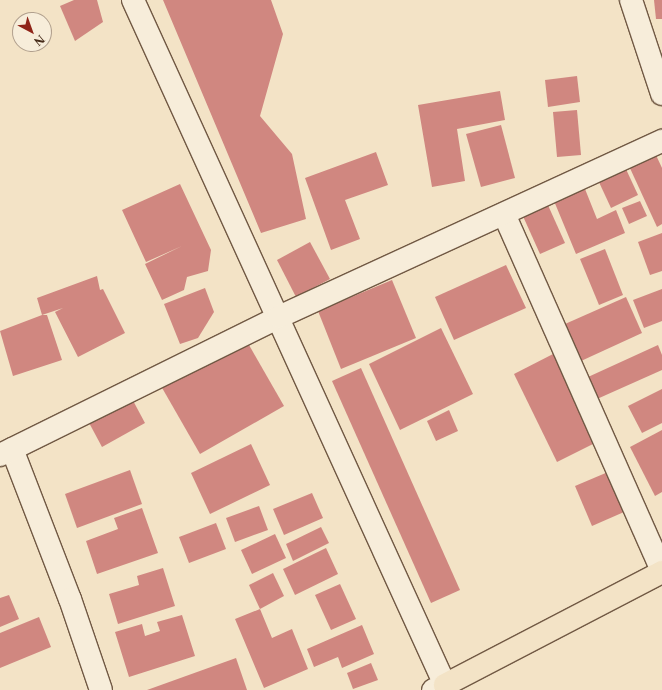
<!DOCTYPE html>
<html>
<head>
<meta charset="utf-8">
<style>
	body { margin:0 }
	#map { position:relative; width:662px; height:690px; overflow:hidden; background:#f3e3c6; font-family:"Libre Caslon Text",serif }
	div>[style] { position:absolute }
	.building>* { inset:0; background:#d08780 }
	.roads { filter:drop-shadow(1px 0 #715944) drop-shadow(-1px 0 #715944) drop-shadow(0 1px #715944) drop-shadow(0 -1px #715944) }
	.minor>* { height:22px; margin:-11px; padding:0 11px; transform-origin:11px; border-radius:11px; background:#f7edda }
	.major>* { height:22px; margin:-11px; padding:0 11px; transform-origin:11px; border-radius:11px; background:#f3e3c6 }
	span { translate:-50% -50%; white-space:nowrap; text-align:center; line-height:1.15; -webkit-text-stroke:3px #f7edda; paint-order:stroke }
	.north { position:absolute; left:12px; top:12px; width:40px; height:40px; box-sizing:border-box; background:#f7edda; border:1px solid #b09f8d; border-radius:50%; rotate:139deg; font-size:11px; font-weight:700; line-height:16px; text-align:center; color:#462b19 }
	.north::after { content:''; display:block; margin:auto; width:14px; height:18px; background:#8f2418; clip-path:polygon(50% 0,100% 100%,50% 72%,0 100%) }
</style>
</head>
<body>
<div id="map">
	<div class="building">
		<i style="clip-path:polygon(74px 0,97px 0,103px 22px,75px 41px,60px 6px)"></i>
		<i style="clip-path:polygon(163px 0,271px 0,283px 34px,260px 116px,292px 154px,306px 219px,261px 233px)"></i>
		<i style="clip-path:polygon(654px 0,662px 0,662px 19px,656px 19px)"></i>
		<i style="clip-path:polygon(577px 76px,580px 102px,548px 107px,545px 80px)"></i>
		<i style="clip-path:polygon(500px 91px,505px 120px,457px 129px,465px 181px,432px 187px,418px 105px)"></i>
		<i style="clip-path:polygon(577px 110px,581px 155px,557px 157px,553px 112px)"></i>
		<i style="clip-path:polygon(501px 125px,515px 178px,481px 187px,466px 134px)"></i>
		<i style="clip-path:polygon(376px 152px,388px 185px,345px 200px,360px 239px,331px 250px,305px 178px)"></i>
		<i style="clip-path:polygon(655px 153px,662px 168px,662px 224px,657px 227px,629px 166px)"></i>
		<i style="clip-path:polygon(625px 167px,638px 195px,611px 208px,598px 180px)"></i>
		<i style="clip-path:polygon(180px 184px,211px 250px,208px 271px,187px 277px,184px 290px,162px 300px,145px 264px,182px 246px,146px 262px,122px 210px)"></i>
		<i style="clip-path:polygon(585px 189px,597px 219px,616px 210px,625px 233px,576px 254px,554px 201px)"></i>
		<i style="clip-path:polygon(640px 201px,647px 216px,629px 224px,622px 208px)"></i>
		<i style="clip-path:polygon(547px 203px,565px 243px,540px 254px,522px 214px)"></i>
		<i style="clip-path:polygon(662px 233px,662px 271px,650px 275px,638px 242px)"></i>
		<i style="clip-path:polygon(310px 242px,330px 279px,296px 297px,277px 260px)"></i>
		<i style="clip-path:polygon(605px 249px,623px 295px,599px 305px,580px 259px)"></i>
		<i style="clip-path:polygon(506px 265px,526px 308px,454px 340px,435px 297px)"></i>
		<i style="clip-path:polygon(97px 276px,100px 290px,103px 289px,125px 333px,78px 357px,55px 312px,63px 308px,42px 315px,37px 298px)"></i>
		<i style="clip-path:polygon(392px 280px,416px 338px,341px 369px,318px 311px)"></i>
		<i style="clip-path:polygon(205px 288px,214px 312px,198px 338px,180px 344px,164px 304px)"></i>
		<i style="clip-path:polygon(662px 289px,662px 321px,644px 328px,633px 300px)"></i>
		<i style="clip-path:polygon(626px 297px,642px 333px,581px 361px,565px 324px)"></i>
		<i style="clip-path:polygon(42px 315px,47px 315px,62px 360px,13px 376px,0 331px)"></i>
		<i style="clip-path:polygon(441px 328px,473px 394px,400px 430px,369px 364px)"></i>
		<i style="clip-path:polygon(245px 338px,284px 406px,200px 454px,161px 386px)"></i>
		<i style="clip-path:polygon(658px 345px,662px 355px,662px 370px,597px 399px,588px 377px)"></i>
		<i style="clip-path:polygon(555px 353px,599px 441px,557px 462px,514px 374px)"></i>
		<i style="clip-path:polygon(361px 368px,460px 590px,431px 603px,332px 381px)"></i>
		<i style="clip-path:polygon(662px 389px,662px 423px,642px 433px,628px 406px)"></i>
		<i style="clip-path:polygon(130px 395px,145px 423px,102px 447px,87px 419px)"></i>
		<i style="clip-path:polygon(449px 410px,458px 431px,436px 441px,427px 421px)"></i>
		<i style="clip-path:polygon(662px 430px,662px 492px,655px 496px,630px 447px)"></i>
		<i style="clip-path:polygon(251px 444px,270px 485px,210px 514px,191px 473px)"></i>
		<i style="clip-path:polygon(130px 470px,142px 504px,77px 528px,65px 494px)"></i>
		<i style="clip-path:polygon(608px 472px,624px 512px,592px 526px,575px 486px)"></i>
		<i style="clip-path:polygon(312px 493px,323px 518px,284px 535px,273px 509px)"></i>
		<i style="clip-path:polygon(259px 506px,268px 530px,235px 542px,226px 518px)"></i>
		<i style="clip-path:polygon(142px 508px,158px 553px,97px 574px,86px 541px,118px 529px,114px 518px)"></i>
		<i style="clip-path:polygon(216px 523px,226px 549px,189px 563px,179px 537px)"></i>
		<i style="clip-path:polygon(321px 527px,329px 543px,293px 561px,286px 544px)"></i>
		<i style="clip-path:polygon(275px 534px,286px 558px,252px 574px,241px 550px)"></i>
		<i style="clip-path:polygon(326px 548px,338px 574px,295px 595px,283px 569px)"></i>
		<i style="clip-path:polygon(163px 568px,175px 606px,118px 624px,109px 594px,139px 585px,137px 576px)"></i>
		<i style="clip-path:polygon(273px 573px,284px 596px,260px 609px,249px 585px)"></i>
		<i style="clip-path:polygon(340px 584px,356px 619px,331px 630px,315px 595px)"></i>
		<i style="clip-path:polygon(9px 595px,19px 619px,0 627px,0 598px)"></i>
		<i style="clip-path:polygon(260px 609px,272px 638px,292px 629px,308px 669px,264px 688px,235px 619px)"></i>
		<i style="clip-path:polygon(182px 615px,195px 656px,129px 677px,115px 632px,142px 624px,145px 636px,160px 631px,157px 622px)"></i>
		<i style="clip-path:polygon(39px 617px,51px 647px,0 668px,0 633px)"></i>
		<i style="clip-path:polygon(362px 625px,374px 654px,342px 668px,338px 657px,314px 667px,307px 649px)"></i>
		<i style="clip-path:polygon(236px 658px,247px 690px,147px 690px)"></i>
		<i style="clip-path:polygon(371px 663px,378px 680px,353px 689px,347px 673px)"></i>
	</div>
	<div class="roads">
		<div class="minor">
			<i style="left:133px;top:0;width:753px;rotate:65.51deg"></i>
			<i style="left:445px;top:685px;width:13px;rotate:157deg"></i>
			<i style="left:631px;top:0;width:99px;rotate:71.7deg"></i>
			<i style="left:504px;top:214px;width:389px;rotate:66.1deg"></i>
			<i style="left:12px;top:449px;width:161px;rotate:68.9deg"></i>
			<i style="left:70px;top:599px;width:96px;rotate:71.2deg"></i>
			<i style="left:0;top:455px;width:311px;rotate:-26.3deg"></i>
			<i style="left:279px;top:317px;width:422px;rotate:-24.7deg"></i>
		</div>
		<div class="major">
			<i style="left:447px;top:690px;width:5px;rotate:-112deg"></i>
			<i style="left:445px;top:685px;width:245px;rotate:-27.5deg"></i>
		</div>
	</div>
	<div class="north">N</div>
</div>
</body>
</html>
